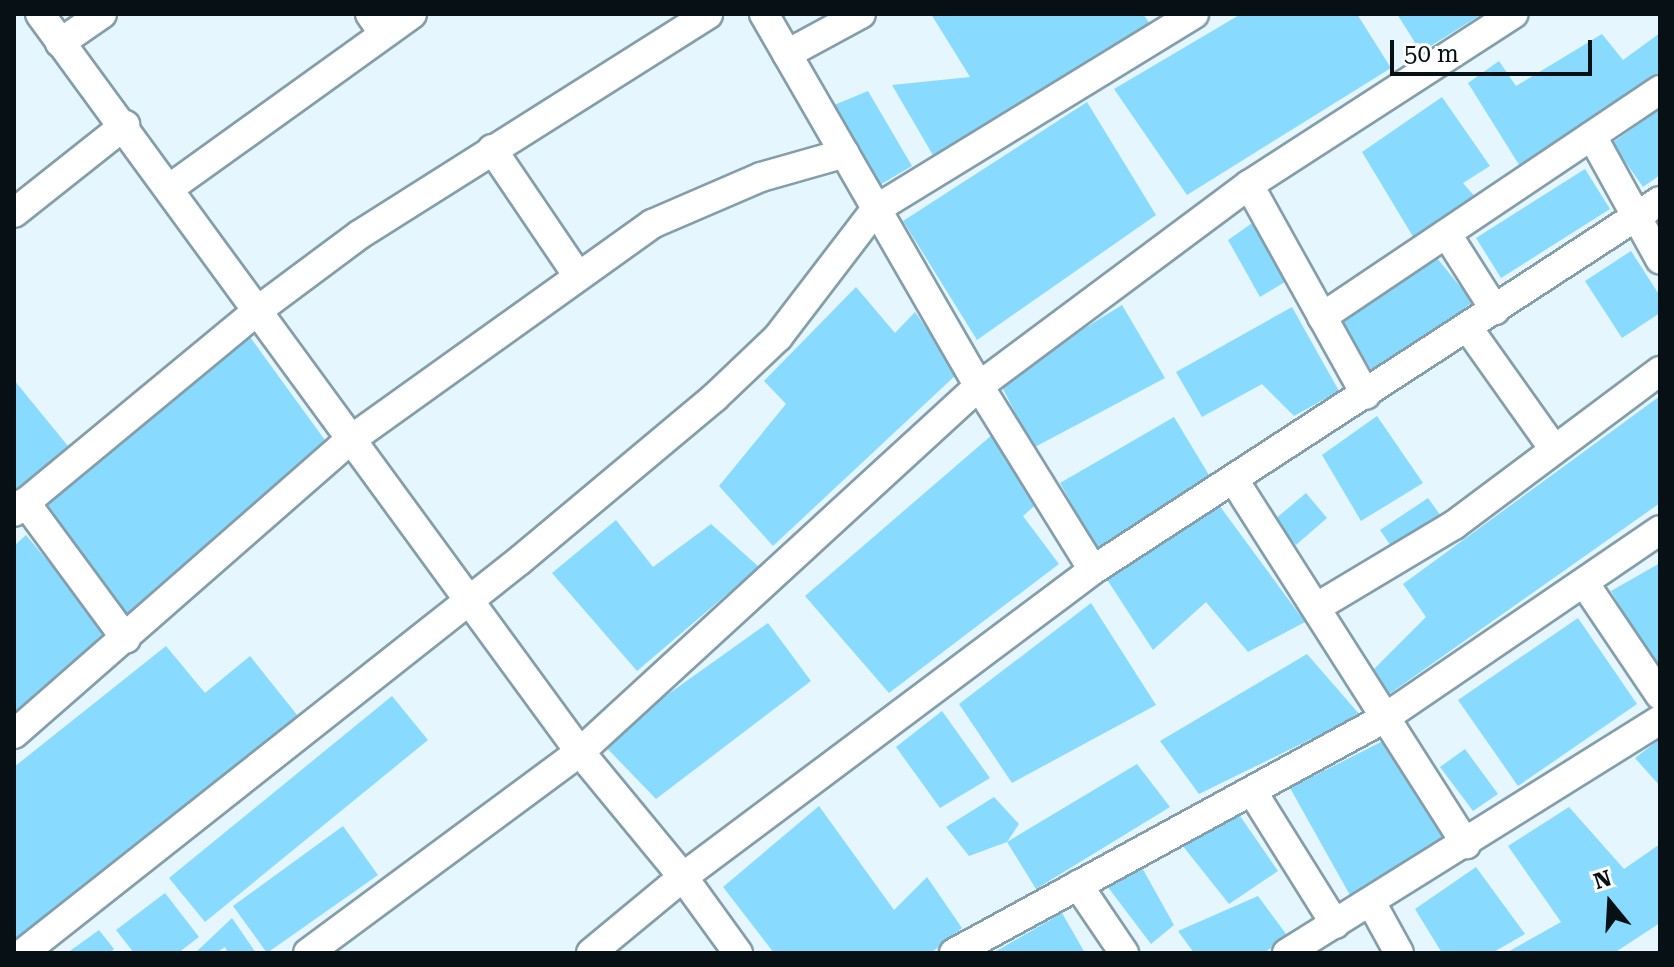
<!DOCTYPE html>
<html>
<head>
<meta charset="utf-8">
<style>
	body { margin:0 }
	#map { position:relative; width:1674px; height:967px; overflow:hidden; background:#e5f6fe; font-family:"Roboto Serif",serif }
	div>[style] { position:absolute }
	.building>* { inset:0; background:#88dbff }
	.roads { filter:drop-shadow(2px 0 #849eaa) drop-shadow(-2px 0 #849eaa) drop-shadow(0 2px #849eaa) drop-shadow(0 -2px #849eaa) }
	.minor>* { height:28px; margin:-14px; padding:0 14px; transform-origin:14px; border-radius:14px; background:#fff }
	span { translate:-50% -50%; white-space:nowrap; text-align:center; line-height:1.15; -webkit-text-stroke:6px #fff; paint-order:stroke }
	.frame { position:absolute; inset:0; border:16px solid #071115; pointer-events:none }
	.north { position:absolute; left:1570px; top:863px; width:80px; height:80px; -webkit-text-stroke:6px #fff; paint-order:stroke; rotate:342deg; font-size:22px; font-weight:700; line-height:32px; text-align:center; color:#071115 }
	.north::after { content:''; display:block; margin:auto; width:28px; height:36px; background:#071115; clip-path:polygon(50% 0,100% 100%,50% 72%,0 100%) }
	.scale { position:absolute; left:1390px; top:40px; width:202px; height:36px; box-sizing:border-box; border:4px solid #071115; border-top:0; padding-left:10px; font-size:24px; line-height:28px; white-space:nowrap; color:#071115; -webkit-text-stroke:6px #fff; paint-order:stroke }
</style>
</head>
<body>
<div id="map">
	<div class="building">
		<i style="clip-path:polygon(931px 14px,1143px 14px,1150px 24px,934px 157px,892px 85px,970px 77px)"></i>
		<i style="clip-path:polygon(1241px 14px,1357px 14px,1391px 68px,1187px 195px,1114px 89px)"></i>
		<i style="clip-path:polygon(1397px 14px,1482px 14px,1421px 52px)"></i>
		<i style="clip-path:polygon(1660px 33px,1660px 81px,1521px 168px,1468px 83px,1499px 61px,1516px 86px,1602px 34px,1623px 60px)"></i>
		<i style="clip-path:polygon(868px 91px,912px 166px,878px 186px,834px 105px)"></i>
		<i style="clip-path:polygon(1442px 97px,1490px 166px,1463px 183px,1477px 199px,1415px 240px,1362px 152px)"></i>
		<i style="clip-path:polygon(1087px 102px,1156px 215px,977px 340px,903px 221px)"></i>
		<i style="clip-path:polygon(1660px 109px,1660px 175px,1643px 187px,1612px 143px)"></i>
		<i style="clip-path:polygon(1585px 169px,1610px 209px,1501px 278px,1476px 238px)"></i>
		<i style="clip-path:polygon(1265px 214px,1298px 274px,1260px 297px,1228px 240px)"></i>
		<i style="clip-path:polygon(1631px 251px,1660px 296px,1660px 313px,1622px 338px,1585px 281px)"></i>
		<i style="clip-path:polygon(1436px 257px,1473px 302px,1374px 374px,1340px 320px)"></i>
		<i style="clip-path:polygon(856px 287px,895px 333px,915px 312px,958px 373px,773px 546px,719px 486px,786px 404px,764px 381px)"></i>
		<i style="clip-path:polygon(1122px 305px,1165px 378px,1033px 448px,999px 381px)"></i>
		<i style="clip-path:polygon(1292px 307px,1339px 391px,1294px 416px,1262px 384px,1202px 417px,1176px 372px)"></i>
		<i style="clip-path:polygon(250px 337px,327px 443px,128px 622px,46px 506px)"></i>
		<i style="clip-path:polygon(14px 380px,72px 451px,14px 499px)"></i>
		<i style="clip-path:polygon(1660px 396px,1660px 503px,1385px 697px,1372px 671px,1426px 617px,1403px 584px)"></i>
		<i style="clip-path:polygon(1377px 416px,1423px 483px,1361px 521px,1322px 455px)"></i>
		<i style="clip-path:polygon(1174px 417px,1212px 480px,1098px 551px,1060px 483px)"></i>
		<i style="clip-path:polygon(993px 434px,1040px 501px,1023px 516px,1059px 564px,889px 693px,805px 596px)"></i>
		<i style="clip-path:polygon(1306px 493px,1327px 518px,1296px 545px,1274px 520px)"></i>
		<i style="clip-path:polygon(1428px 498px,1441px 516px,1393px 549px,1380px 530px)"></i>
		<i style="clip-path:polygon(1219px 505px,1305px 622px,1248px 652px,1206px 602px,1153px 650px,1106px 578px)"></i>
		<i style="clip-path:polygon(616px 520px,653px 567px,711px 524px,759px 567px,637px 671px,552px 573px)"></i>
		<i style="clip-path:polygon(26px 535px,110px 635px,14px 715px,14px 546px)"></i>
		<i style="clip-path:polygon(1660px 563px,1660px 676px,1611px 591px)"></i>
		<i style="clip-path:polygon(1091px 603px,1156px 705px,1012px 783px,959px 704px)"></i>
		<i style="clip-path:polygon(1578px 618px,1637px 704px,1518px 786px,1458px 700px)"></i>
		<i style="clip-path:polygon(768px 623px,811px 681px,656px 799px,601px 742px)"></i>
		<i style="clip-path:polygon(166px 646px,205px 693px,250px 656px,305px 725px,14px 953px,14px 767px)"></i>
		<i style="clip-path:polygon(1307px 654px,1360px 715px,1199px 794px,1160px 741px)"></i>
		<i style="clip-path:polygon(392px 696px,428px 740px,205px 922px,169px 878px)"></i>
		<i style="clip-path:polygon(942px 711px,990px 778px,940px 808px,896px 747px)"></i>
		<i style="clip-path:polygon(1387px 739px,1450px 839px,1351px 897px,1290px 788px)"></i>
		<i style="clip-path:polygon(1660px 739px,1660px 786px,1635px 758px)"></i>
		<i style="clip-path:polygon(1465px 749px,1498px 794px,1473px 811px,1440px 767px)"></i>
		<i style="clip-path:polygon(1137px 764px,1170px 807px,1036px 889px,1007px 842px)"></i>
		<i style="clip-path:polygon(994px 797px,1019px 824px,1007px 842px,969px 856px,946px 827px)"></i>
		<i style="clip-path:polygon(819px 806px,894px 910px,927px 877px,962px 928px,931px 953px,774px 953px,723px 887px)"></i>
		<i style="clip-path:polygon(1569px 807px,1624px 869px,1660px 844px,1660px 923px,1614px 953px,1506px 953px,1561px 922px,1508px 846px)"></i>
		<i style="clip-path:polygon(1236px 810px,1278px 871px,1229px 904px,1182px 845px)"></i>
		<i style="clip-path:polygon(343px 826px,378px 875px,267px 953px,233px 906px)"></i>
		<i style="clip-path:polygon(1140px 864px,1174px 925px,1151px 944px,1107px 886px)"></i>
		<i style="clip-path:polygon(1476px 867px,1525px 934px,1492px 953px,1442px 953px,1415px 909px)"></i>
		<i style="clip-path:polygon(165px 893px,199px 937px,178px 953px,134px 953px,116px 930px)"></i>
		<i style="clip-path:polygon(1258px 896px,1289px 938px,1263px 953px,1194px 953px,1178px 931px)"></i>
		<i style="clip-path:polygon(1062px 913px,1085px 953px,993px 953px)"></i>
		<i style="clip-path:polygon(232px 918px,256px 953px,228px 953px,225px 947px,216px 953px,195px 953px)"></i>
		<i style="clip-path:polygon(99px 930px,114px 949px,110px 953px,67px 953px)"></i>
	</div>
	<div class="roads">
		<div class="minor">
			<i style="left:40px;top:14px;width:914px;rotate:53.81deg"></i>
			<i style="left:580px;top:752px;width:162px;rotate:50.5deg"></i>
			<i style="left:683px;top:877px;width:94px;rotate:54.1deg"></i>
			<i style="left:370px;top:14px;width:24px;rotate:55deg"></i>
			<i style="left:764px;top:14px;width:430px;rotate:60deg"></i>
			<i style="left:979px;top:386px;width:216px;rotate:58.2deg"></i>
			<i style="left:60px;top:43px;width:51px;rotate:-34.6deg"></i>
			<i style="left:787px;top:54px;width:84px;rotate:-28.4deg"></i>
			<i style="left:1592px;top:136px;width:141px;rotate:61.1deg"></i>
			<i style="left:492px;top:149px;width:153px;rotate:55.9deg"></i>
			<i style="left:1249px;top:185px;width:240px;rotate:60.9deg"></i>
			<i style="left:170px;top:188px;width:298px;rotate:-35.7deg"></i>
			<i style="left:14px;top:213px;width:142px;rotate:-38.4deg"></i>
			<i style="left:1448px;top:236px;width:88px;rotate:57.6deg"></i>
			<i style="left:1322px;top:317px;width:407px;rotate:-33.9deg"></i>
			<i style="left:1468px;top:328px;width:148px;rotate:54.6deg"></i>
			<i style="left:1234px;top:480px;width:432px;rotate:57.5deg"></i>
			<i style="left:25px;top:502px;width:170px;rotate:53.6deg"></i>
			<i style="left:14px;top:512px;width:315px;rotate:-39.6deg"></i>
			<i style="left:257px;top:311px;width:127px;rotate:-36.7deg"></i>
			<i style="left:359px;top:235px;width:413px;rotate:-32.3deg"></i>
			<i style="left:1585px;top:584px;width:134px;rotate:56deg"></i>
			<i style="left:1317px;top:607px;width:160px;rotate:-30.9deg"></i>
			<i style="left:1454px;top:525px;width:257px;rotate:-36.8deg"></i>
			<i style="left:14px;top:734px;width:445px;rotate:-41.2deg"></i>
			<i style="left:349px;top:441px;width:373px;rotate:-35.6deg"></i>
			<i style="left:652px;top:224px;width:119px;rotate:-23.3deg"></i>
			<i style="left:761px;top:177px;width:87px;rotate:-15.9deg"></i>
			<i style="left:1252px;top:791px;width:157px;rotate:58deg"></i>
			<i style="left:1078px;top:885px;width:82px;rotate:55.9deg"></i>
			<i style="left:1371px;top:902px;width:58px;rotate:61.2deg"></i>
			<i style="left:23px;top:953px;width:632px;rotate:-38.32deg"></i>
			<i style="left:519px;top:561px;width:256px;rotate:-39.9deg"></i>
			<i style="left:715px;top:397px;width:87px;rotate:-43.6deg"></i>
			<i style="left:778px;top:337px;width:161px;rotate:-52.6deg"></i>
			<i style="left:876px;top:209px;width:373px;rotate:-31.5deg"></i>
			<i style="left:308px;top:953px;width:338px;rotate:-36.5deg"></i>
			<i style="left:580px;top:752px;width:541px;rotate:-42.53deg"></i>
			<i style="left:979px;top:386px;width:337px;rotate:-36.7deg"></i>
			<i style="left:1249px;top:185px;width:315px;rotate:-32.9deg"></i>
			<i style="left:591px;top:953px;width:119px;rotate:-39.6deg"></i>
			<i style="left:683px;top:877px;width:512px;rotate:-36.83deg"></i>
			<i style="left:1093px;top:570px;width:676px;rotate:-33.06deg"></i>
			<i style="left:954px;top:953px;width:489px;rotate:-28.6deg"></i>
			<i style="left:1383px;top:719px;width:335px;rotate:-34.3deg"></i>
			<i style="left:1287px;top:953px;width:440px;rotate:-32deg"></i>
		</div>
	</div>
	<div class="frame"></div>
	<div class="north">N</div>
	<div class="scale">50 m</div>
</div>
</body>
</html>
